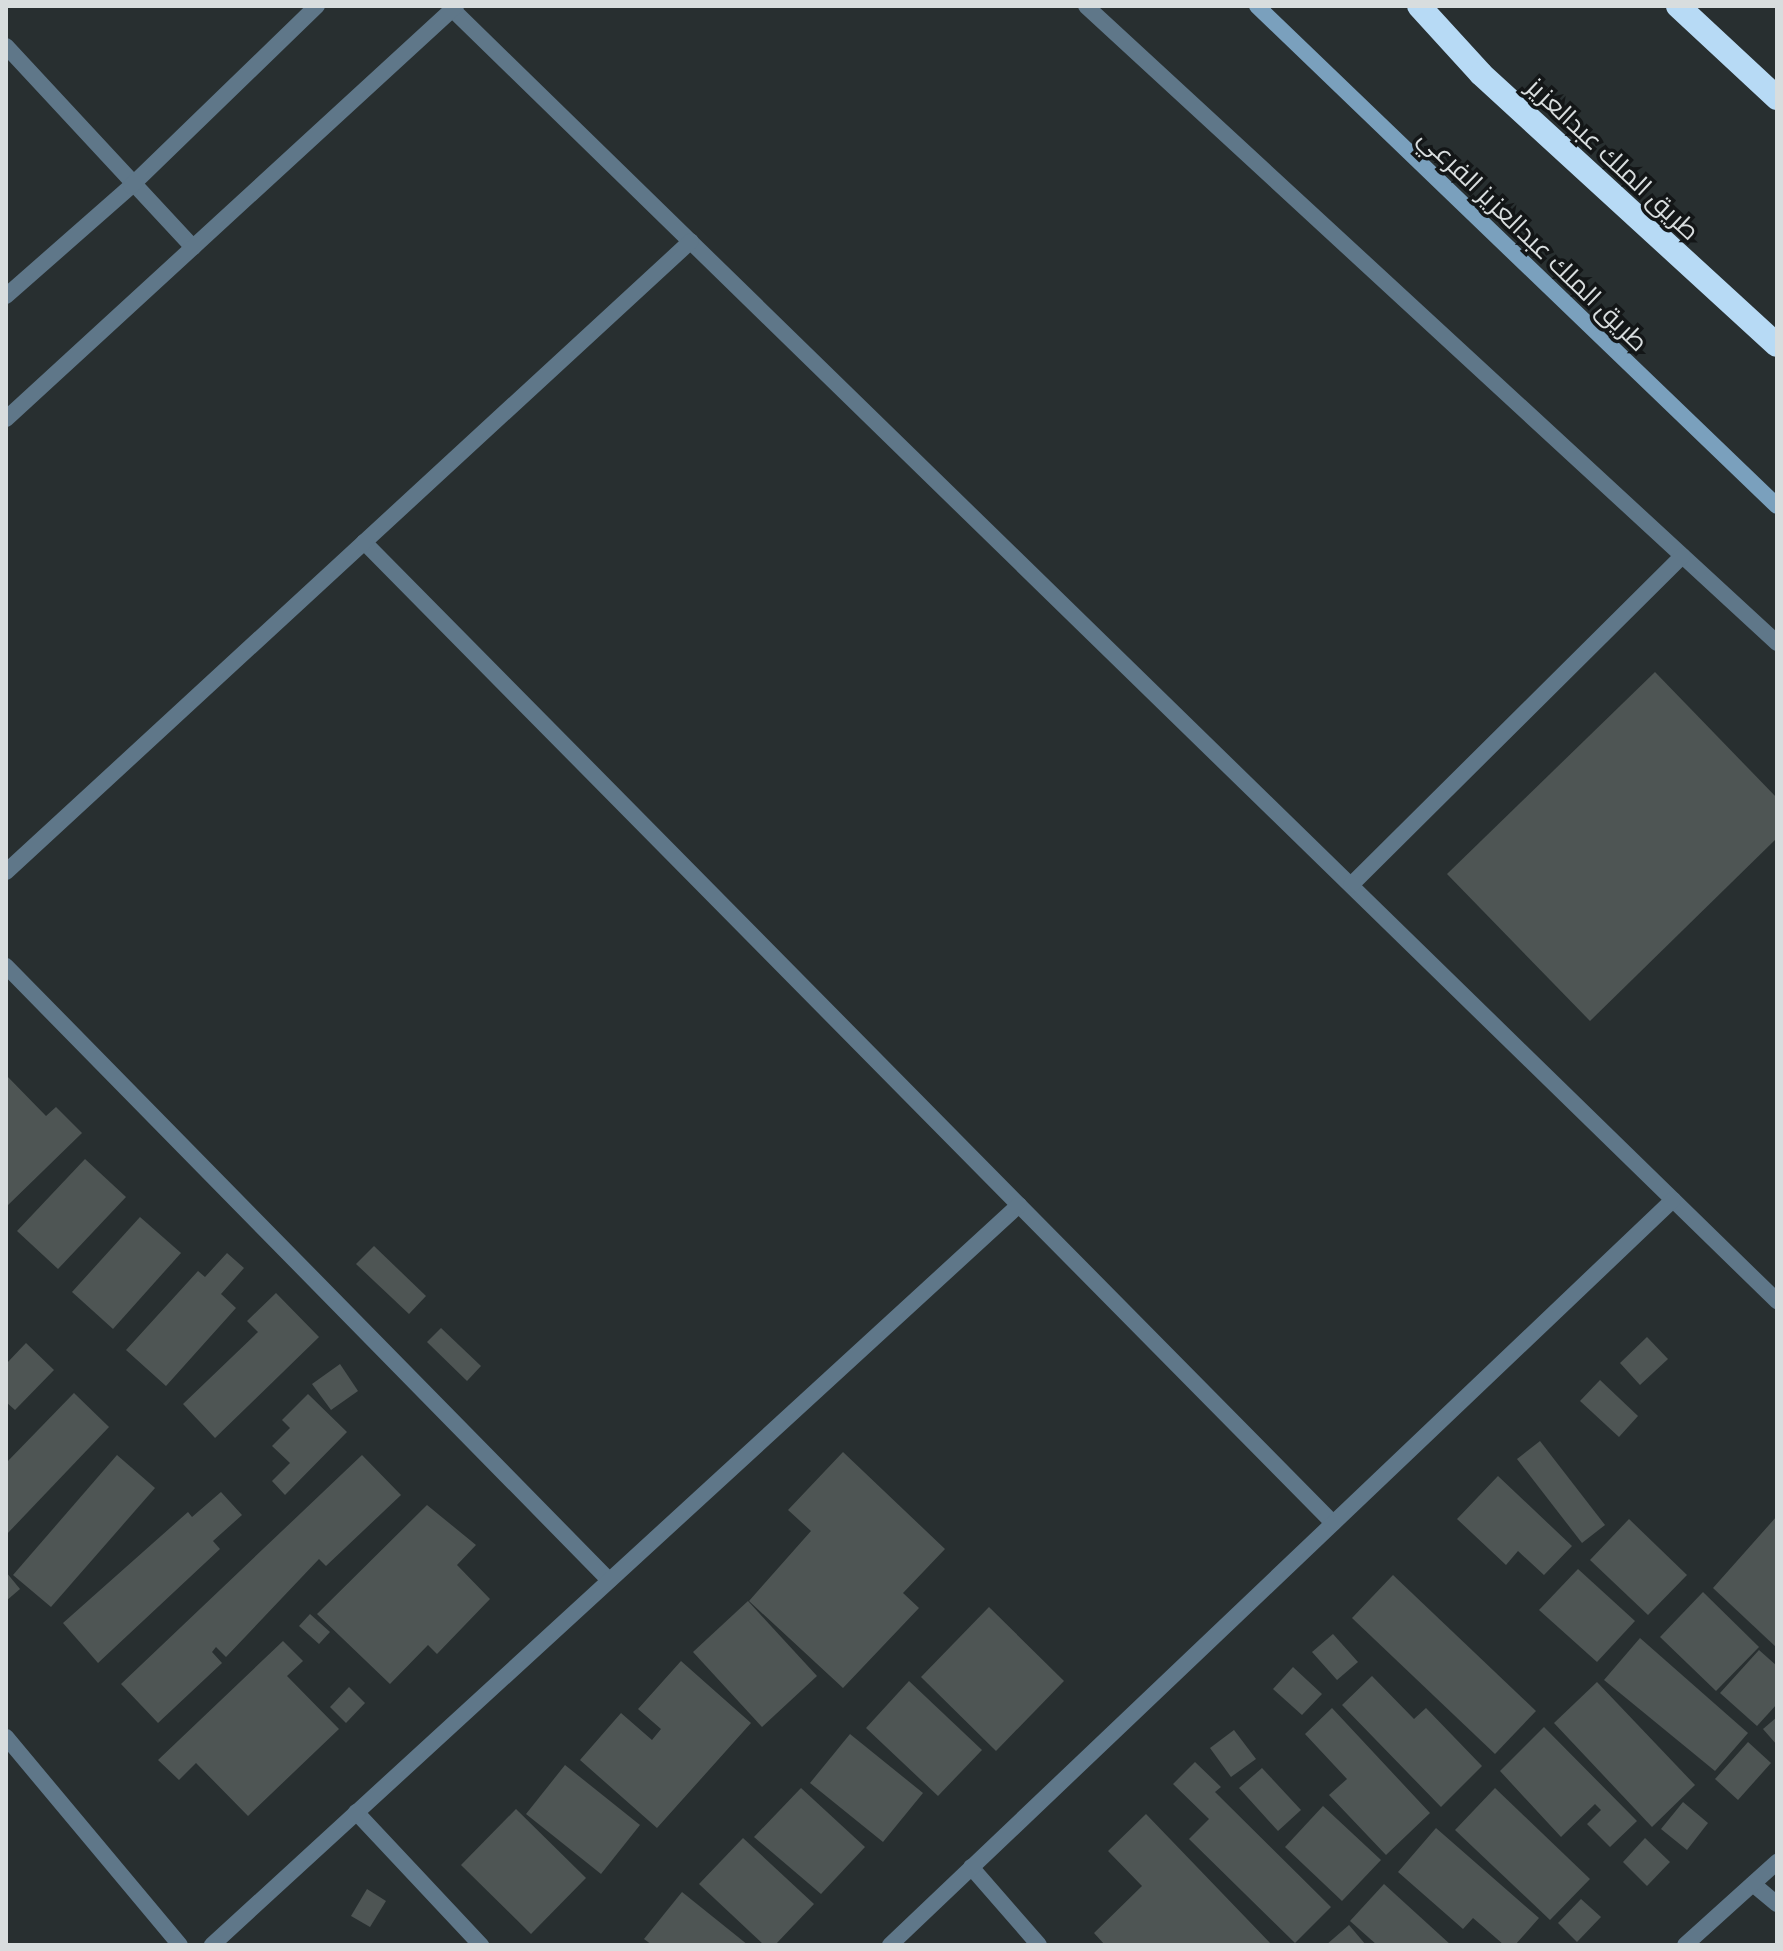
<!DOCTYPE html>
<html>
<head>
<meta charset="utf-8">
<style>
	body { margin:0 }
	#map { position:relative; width:1783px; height:1951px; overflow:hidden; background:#282f30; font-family:"Exo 2",Cairo,sans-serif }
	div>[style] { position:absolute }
	.building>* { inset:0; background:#4e5554 }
	.street>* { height:16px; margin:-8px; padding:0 8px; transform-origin:8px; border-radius:8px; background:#5f7789 }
	.secondary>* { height:16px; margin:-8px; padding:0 8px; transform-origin:8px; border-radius:8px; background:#7aa0bd }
	.highway>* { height:24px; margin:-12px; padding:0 12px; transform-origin:12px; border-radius:12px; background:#b7daf5 }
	span { translate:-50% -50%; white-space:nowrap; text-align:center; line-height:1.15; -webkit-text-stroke:7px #131617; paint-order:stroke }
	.street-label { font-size:26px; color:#d8ddde }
	.frame { position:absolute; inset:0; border:8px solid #d8ddde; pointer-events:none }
</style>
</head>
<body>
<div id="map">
	<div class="building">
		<i style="clip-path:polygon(1655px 672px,1777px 798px,1777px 838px,1590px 1021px,1447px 874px)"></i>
		<i style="clip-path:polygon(6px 1075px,46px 1116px,56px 1107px,82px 1133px,6px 1207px)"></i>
		<i style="clip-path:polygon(85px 1159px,126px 1197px,58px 1269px,17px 1231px)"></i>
		<i style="clip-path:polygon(140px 1217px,181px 1253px,113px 1329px,72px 1292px)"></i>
		<i style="clip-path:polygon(374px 1246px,426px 1296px,409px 1314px,356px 1264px)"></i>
		<i style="clip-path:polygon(227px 1253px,244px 1268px,221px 1294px,236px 1308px,166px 1386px,126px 1350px,198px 1271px,205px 1277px)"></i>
		<i style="clip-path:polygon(276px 1293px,319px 1337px,215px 1438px,183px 1404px,258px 1332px,247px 1321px)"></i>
		<i style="clip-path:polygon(441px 1328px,481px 1366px,467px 1381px,427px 1342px)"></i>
		<i style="clip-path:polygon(1647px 1337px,1668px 1359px,1640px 1385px,1620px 1363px)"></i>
		<i style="clip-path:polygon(26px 1343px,54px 1370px,15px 1410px,6px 1402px,6px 1364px)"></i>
		<i style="clip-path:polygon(340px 1364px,358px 1391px,331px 1410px,312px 1384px)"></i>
		<i style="clip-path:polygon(1600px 1380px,1638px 1416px,1619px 1437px,1580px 1401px)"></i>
		<i style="clip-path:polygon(74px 1393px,109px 1427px,6px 1535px,6px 1463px)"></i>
		<i style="clip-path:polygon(308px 1394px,347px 1432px,285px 1495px,272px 1481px,290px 1463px,272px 1446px,290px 1428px,282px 1420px)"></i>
		<i style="clip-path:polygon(1540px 1441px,1605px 1525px,1582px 1543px,1517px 1459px)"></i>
		<i style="clip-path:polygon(843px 1452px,945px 1549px,903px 1593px,919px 1608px,843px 1688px,749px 1601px,811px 1531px,788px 1510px)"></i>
		<i style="clip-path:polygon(117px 1455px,155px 1488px,51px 1607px,13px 1575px)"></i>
		<i style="clip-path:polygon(362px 1455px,401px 1495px,326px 1566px,319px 1559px,226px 1657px,216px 1647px,212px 1652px,222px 1663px,158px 1723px,121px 1684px)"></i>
		<i style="clip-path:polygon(1498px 1476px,1572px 1546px,1544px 1575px,1518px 1551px,1506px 1565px,1457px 1519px)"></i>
		<i style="clip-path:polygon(221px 1492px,242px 1515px,213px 1541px,220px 1549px,98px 1663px,63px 1623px,188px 1512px,192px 1517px)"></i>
		<i style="clip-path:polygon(427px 1505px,476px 1545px,457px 1565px,490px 1599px,437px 1654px,428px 1645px,390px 1684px,317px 1614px)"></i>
		<i style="clip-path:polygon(1777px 1516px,1777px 1648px,1713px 1588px)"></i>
		<i style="clip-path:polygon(1629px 1519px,1687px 1575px,1648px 1615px,1590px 1560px)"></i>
		<i style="clip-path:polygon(1578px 1569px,1635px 1621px,1597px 1662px,1539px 1610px)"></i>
		<i style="clip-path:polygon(6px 1572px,20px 1589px,6px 1601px)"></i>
		<i style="clip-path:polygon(1393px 1575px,1536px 1711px,1495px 1754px,1352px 1618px)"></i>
		<i style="clip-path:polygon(1703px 1592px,1759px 1647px,1716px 1691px,1660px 1637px)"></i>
		<i style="clip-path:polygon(748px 1601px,817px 1676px,762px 1727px,693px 1652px)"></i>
		<i style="clip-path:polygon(989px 1607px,1064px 1681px,996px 1751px,921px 1677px)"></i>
		<i style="clip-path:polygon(310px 1614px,330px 1632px,319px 1644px,299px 1626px)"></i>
		<i style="clip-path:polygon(1333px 1634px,1358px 1662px,1337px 1680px,1312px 1652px)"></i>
		<i style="clip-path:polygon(1640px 1638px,1748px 1733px,1715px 1771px,1604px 1680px)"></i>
		<i style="clip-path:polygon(283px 1641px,303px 1661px,287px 1676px,339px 1729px,248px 1816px,196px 1763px,179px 1780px,158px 1760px)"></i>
		<i style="clip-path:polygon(1759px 1650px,1777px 1666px,1777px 1704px,1757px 1726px,1720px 1693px)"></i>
		<i style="clip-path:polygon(681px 1661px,751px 1723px,657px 1828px,580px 1760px,621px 1713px,652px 1740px,661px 1729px,638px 1709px)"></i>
		<i style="clip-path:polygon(1293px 1667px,1322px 1694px,1302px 1715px,1273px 1689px)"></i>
		<i style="clip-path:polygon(1372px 1676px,1414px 1719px,1426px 1708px,1482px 1766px,1441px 1807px,1342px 1705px)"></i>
		<i style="clip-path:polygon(909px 1681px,982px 1750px,938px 1796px,866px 1728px)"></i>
		<i style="clip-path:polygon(1597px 1682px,1695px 1785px,1652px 1827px,1554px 1723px)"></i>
		<i style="clip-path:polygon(349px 1687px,365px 1703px,346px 1723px,330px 1707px)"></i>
		<i style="clip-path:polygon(1332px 1708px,1430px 1813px,1386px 1855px,1329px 1795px,1347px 1779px,1305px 1734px)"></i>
		<i style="clip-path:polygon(1777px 1717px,1777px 1745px,1763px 1729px)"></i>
		<i style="clip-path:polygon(1544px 1727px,1637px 1821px,1610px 1847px,1587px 1824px,1601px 1810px,1595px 1804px,1561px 1837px,1500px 1771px)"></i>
		<i style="clip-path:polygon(1234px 1730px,1256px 1759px,1231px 1777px,1210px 1748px)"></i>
		<i style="clip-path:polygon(850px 1734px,923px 1793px,883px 1842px,810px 1783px)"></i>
		<i style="clip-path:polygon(1748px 1742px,1771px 1763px,1738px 1800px,1715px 1779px)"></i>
		<i style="clip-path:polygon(1195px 1762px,1221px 1787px,1215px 1792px,1331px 1907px,1295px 1943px,1189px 1839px,1209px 1819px,1173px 1784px)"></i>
		<i style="clip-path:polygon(565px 1765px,640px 1825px,601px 1874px,526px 1814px)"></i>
		<i style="clip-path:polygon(1262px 1768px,1301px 1810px,1278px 1831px,1239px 1788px)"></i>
		<i style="clip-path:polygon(801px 1788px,865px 1847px,821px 1894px,754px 1837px)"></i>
		<i style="clip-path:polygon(1495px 1788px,1590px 1879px,1550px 1920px,1455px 1830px)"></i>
		<i style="clip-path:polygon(1683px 1802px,1708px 1823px,1687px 1850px,1661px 1829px)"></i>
		<i style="clip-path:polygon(1323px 1806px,1381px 1860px,1342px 1901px,1285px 1847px)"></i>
		<i style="clip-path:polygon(516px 1809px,586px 1878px,531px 1934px,461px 1865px)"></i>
		<i style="clip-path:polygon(1146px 1814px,1272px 1945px,1105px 1945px,1094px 1933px,1142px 1886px,1108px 1851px)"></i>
		<i style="clip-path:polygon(1436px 1828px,1539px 1918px,1515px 1945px,1504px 1945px,1473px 1918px,1463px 1929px,1398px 1872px)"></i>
		<i style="clip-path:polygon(743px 1838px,814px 1904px,775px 1945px,764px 1945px,699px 1884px)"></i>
		<i style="clip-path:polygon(1645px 1838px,1670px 1862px,1647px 1886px,1623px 1862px)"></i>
		<i style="clip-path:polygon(1384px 1884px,1451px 1945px,1377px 1945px,1350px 1921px)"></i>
		<i style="clip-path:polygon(367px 1889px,386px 1901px,370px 1927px,351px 1916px)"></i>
		<i style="clip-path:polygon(682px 1892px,748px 1945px,652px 1945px,644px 1939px)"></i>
		<i style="clip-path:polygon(1581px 1899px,1601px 1917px,1577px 1942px,1558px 1923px)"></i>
		<i style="clip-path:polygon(1349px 1925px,1366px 1945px,1326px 1945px)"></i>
	</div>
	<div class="street">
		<i style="left:1086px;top:6px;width:940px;rotate:42.67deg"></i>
		<i style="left:452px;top:9px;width:1851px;rotate:44.28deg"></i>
		<i style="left:6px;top:46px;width:275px;rotate:47.1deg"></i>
		<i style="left:6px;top:296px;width:167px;rotate:-41.3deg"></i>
		<i style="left:131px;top:186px;width:259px;rotate:-44.1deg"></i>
		<i style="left:6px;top:419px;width:611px;rotate:-42.55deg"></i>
		<i style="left:364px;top:542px;width:1379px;rotate:45.35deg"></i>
		<i style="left:6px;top:872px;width:931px;rotate:-42.65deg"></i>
		<i style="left:1351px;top:885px;width:467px;rotate:-44.8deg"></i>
		<i style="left:6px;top:966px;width:861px;rotate:45.52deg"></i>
		<i style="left:6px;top:1737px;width:271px;rotate:50.1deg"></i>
		<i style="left:356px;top:1812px;width:183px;rotate:46.8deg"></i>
		<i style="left:971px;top:1867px;width:103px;rotate:48.9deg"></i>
		<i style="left:1753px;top:1884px;width:31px;rotate:40deg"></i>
		<i style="left:212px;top:1945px;width:1095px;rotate:-42.52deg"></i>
		<i style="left:890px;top:1945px;width:1081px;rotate:-43.58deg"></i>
		<i style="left:1685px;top:1945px;width:124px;rotate:-42.1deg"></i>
	</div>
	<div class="secondary">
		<i style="left:1257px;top:6px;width:721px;rotate:43.88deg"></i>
	</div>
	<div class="highway">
		<i style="left:1419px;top:6px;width:92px;rotate:47.6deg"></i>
		<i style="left:1481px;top:74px;width:401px;rotate:42.5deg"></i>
		<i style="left:1678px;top:6px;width:135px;rotate:42.9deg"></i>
	</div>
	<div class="street-label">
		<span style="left:1614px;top:158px;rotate:43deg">طريق الملك عبدالعزيز</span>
		<span style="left:1534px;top:239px;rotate:44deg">طريق الملك عبدالعزيز الفرعي</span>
	</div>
	<div class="frame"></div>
</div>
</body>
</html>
